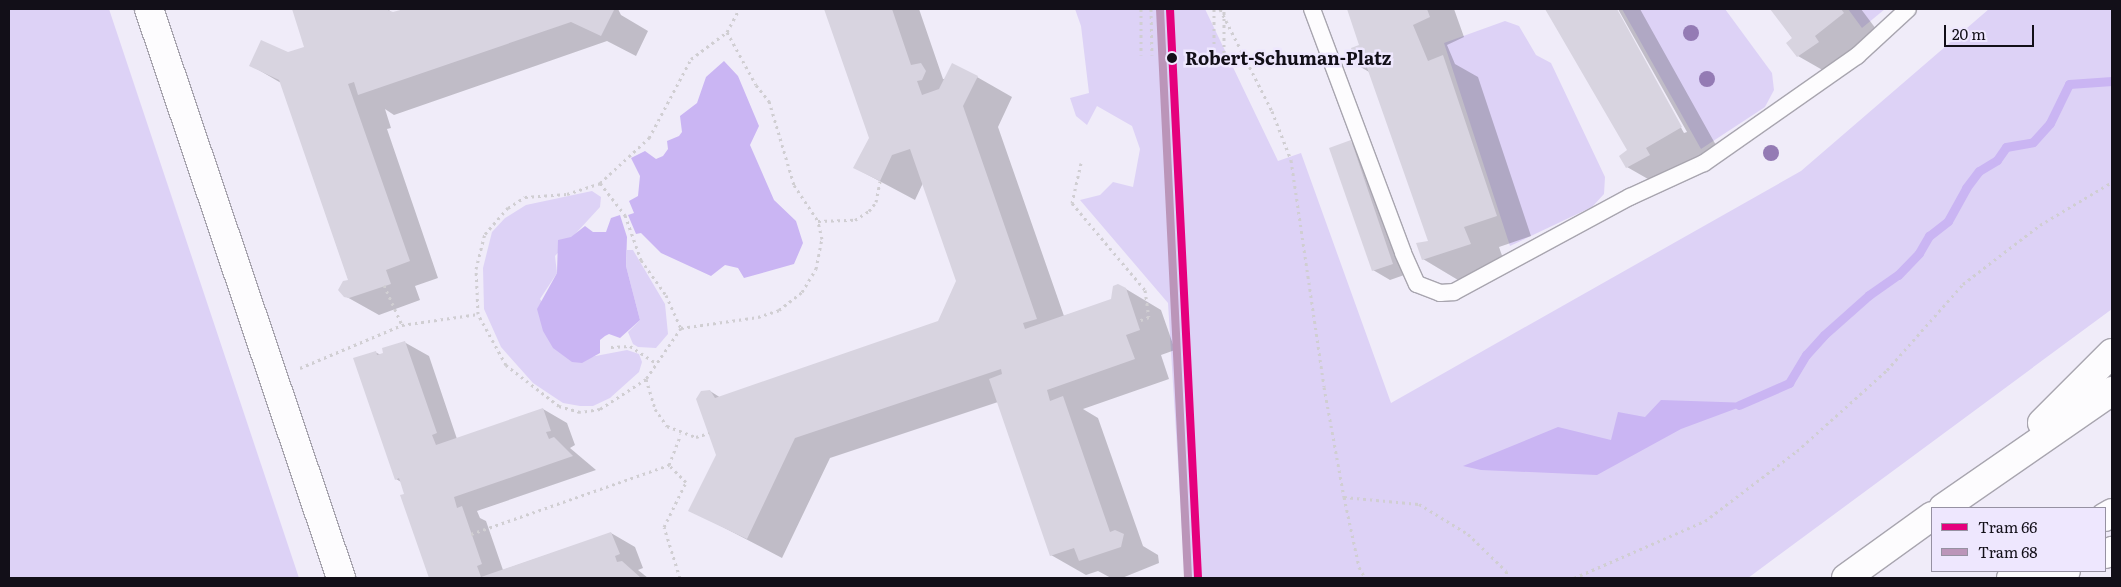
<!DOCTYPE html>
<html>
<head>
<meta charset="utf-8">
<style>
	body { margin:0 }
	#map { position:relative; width:2121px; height:587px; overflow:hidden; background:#f0ecf9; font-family:Literata,serif }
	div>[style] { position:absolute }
	.green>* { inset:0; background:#ddd2f6 }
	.water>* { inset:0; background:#cab5f3 }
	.shadow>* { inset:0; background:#0003 }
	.stream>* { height:9px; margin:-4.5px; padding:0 4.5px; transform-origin:4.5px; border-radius:4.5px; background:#cab5f3 }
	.building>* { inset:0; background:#d8d4e0 }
	.path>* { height:3px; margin-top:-1.5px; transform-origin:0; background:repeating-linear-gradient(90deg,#d0ced2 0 2.5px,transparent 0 6.5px) }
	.roads { filter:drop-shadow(1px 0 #a8a5af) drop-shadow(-1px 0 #a8a5af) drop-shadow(0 1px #a8a5af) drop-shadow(0 -1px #a8a5af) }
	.service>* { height:16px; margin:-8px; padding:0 8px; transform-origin:8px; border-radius:8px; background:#fdfcfe }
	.minor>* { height:28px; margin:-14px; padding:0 14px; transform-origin:14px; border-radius:14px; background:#fdfcfe }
	.motorway>* { height:28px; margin:-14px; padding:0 14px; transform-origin:14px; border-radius:14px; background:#fdfcfe }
	.tram-1>* { height:8px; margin:-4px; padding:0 4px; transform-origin:4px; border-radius:4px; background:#e5007d }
	.tram-2>* { height:8px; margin:-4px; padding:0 4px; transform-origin:4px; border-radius:4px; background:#bb95b9 }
	.trees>* { width:16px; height:16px; margin:-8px; border-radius:50%; background:#947bb4 }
	.dots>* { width:14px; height:14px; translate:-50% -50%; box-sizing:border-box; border:2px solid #eee7fe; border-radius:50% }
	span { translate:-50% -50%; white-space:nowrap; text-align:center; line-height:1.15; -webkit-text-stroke:5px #eee7fe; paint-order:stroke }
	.stop-label { font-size:18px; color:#120f18; font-weight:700 }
	.left { translate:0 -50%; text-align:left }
	.frame { position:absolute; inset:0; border:10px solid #120f18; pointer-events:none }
	.legend { position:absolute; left:1931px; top:507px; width:175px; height:65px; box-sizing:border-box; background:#eee7fe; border:1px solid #9691a2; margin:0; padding:6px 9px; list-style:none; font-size:15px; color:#120f18 }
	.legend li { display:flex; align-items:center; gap:10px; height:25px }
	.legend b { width:25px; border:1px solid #9691a2 }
	.scale { position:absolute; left:1944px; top:25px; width:90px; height:22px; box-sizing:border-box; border:2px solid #120f18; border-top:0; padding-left:6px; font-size:15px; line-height:18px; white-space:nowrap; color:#120f18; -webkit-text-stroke:4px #eee7fe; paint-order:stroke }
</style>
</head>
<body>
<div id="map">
	<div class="green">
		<i style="clip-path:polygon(9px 9px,109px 9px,299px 578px,9px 578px)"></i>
		<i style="clip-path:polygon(1075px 9px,1205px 9px,1278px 161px,1301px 153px,1391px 403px,1801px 171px,1989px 9px,2112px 9px,2112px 309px,1748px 578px,1185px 578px,1168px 303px,1080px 200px,1100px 195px,1113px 182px,1133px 187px,1140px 149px,1132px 126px,1097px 106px,1087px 125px,1076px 116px,1070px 98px,1089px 93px,1081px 26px)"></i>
		<i style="clip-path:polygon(1622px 9px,1725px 9px,1772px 73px,1774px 90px,1765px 107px,1701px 149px)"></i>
		<i style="clip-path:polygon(1848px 9px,1885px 9px,1862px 28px)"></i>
		<i style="clip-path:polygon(1505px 21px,1519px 26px,1536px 55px,1551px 63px,1605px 177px,1604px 194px,1592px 207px,1510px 246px,1444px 43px)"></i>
		<i style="clip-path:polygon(592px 191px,601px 197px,600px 207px,555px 256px,557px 273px,540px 299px,585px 358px,627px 350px,639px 354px,642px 362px,639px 372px,610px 398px,593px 406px,580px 406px,563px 403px,533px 383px,501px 347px,484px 309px,483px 268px,492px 232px,505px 218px,526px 205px)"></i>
		<i style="clip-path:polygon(627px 250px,633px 250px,665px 304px,668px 334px,656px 348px,638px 347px,633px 344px,628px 332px,640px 320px,626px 266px)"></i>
	</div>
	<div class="water">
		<i style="clip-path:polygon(724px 61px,738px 76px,759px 126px,750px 145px,774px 200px,796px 221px,803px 243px,794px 264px,744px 278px,738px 268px,725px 265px,711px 276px,661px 253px,641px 233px,636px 234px,628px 215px,634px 213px,629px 201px,638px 196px,640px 176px,631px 158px,645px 151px,656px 159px,663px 156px,668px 149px,667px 141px,679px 136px,682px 132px,680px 116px,697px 103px,706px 77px)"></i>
		<i style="clip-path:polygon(620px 215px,627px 237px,626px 266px,640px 320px,620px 338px,609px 334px,605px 336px,600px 340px,600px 353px,582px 363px,572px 362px,553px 348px,543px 331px,537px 309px,557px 273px,558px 240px,571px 237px,585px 226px,593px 232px,606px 232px,611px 218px)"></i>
		<i style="clip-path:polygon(1661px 400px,1751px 403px,1681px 429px,1597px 475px,1481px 470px,1463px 466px,1558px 427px,1611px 440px,1618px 412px,1645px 417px)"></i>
	</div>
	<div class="shadow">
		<i style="clip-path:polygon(293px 9px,388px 9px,393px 14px,408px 9px,618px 9px,621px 15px,648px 31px,636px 56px,607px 41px,394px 115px,385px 109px,391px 128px,387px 129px,438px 278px,415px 286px,420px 300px,379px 315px,345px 296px,349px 281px,281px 83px,250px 65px,307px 50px)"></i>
		<i style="clip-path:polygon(825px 9px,919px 9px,943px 79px,977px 77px,1012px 97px,998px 127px,1064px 316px,1112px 300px,1126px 289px,1161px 310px,1175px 350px,1161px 355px,1169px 379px,1083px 409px,1098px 418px,1143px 546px,1158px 555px,1159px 563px,1122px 578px,1111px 578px,1098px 571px,1086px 575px,1051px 555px,998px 402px,830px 458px,782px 558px,690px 510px,717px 455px,710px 391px,721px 398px,939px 322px,957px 281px,923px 183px,915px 200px,855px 168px,870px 138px)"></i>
		<i style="clip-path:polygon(1348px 9px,1454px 9px,1464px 37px,1447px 45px,1455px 64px,1478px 77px,1531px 236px,1499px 247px,1505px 264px,1458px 280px,1423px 259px,1430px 242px,1371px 73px,1357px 65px,1361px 46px)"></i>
		<i style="clip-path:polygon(1546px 9px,1615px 9px,1684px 133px,1687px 132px,1618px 9px,1640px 9px,1717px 147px,1662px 187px,1627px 167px,1628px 150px)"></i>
		<i style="clip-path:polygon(1772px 9px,1861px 9px,1879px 33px,1833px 76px,1798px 56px,1793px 39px)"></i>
		<i style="clip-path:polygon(1350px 142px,1368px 152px,1410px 273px,1390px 280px,1373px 270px)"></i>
		<i style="clip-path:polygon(404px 342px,429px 356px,457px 439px,543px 409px,567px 423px,575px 445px,570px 448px,596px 470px,477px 511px,480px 518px,486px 521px,503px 570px,611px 533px,635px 547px,643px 568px,638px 570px,648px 578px,430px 578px,402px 496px,406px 495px,401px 482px,396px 479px,375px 352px,381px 355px)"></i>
	</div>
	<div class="stream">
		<i style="left:1739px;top:405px;width:55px;rotate:-23.7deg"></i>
		<i style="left:1789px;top:383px;width:33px;rotate:-59deg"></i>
		<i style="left:1806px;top:355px;width:27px;rotate:-48deg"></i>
		<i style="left:1824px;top:335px;width:60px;rotate:-41.6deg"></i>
		<i style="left:1869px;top:295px;width:35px;rotate:-35deg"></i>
		<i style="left:1898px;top:275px;width:30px;rotate:-46deg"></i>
		<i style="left:1919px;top:253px;width:20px;rotate:-60deg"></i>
		<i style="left:1929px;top:236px;width:24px;rotate:-38deg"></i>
		<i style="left:1948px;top:221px;width:38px;rotate:-61deg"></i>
		<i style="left:1966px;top:188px;width:21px;rotate:-53deg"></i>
		<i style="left:1979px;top:171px;width:21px;rotate:-31deg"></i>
		<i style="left:1997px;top:160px;width:16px;rotate:-55deg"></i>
		<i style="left:2006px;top:147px;width:27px;rotate:-10deg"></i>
		<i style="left:2033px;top:142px;width:25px;rotate:-48deg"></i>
		<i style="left:2050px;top:123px;width:43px;rotate:-64deg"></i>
		<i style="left:2069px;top:84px;width:43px;rotate:-4deg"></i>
	</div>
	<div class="building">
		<i style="clip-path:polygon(292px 9px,385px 9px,393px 12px,404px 9px,614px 10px,601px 36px,571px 22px,358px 95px,354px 82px,348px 84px,410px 261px,386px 270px,391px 284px,349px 298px,344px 297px,338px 290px,343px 281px,348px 280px,279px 80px,249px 66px,261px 40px,288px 52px,304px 47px)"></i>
		<i style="clip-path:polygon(824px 9px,892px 9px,911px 65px,921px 63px,926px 71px,922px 80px,917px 81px,922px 95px,939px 89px,952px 63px,978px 76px,963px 106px,1037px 319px,1023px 323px,1025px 329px,1111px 299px,1113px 286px,1118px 284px,1126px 288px,1140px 330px,1126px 335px,1135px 359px,1047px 390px,1050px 401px,1063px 396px,1110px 532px,1115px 530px,1124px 534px,1121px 547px,1079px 561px,1074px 548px,1050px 556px,989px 379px,1002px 374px,1001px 369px,795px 438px,747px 539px,688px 511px,716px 455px,696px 399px,701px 391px,710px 390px,715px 398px,938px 321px,956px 281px,910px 149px,892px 155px,880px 181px,853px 168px,869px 138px)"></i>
		<i style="clip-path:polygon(1347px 9px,1427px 9px,1430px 17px,1413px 25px,1428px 61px,1443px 55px,1497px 216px,1464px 227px,1471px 244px,1422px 260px,1416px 243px,1428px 241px,1365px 62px,1356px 66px,1351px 48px,1359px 45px)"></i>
		<i style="clip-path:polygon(1545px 9px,1617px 9px,1682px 127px,1646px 148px,1650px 155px,1626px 168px,1619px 156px,1627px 150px)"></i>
		<i style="clip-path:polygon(1770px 9px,1841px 9px,1844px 13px,1815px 36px,1819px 42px,1797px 57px,1786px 43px,1792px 38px)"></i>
		<i style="clip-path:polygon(1351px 140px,1393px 264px,1372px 271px,1329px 148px)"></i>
		<i style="clip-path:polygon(405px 341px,437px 433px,432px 435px,436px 445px,543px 408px,551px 431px,546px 432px,549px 439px,554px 437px,573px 456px,454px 497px,457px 508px,462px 506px,482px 564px,477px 566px,481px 577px,611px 532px,620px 554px,615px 556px,617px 562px,622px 561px,641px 578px,429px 578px,400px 495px,404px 494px,399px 478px,395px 480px,353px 358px,376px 351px,377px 355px,383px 353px,382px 348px)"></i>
	</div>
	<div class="path">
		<i style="left:1141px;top:9px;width:46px;rotate:90deg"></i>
		<i style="left:1151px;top:9px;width:46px;rotate:88.8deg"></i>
		<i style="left:1214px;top:9px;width:50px;rotate:90deg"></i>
		<i style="left:1220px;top:9px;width:114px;rotate:63deg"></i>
		<i style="left:1272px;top:111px;width:53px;rotate:68.8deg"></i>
		<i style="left:1291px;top:160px;width:229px;rotate:81.7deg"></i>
		<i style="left:1324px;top:387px;width:112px;rotate:79.7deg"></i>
		<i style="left:1344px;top:497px;width:72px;rotate:77.9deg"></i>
		<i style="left:1359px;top:567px;width:13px;rotate:61deg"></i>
		<i style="left:727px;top:32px;width:60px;rotate:61.3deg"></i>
		<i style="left:756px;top:85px;width:21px;rotate:51deg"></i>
		<i style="left:769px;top:101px;width:88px;rotate:73.4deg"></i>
		<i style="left:794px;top:185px;width:43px;rotate:56.3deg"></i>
		<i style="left:1224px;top:60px;width:51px;rotate:-90deg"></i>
		<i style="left:1081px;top:163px;width:41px;rotate:102.7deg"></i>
		<i style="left:1072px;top:203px;width:114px;rotate:50deg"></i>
		<i style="left:1145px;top:290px;width:27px;rotate:82deg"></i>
		<i style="left:1149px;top:317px;width:12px;rotate:160deg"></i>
		<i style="left:600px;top:183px;width:41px;rotate:52deg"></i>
		<i style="left:625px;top:215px;width:48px;rotate:70.4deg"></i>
		<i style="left:641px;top:260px;width:43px;rotate:54.5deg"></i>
		<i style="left:666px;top:295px;width:36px;rotate:66deg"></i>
		<i style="left:681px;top:328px;width:62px;rotate:124.5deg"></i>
		<i style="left:646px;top:379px;width:55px;rotate:146.9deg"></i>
		<i style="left:600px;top:409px;width:20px;rotate:171deg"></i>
		<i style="left:580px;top:412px;width:22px;rotate:-164deg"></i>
		<i style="left:559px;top:406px;width:67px;rotate:-142.3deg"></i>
		<i style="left:506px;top:365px;width:58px;rotate:-118.8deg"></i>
		<i style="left:478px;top:314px;width:45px;rotate:-92.5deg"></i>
		<i style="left:476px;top:269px;width:36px;rotate:-76deg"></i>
		<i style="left:485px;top:234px;width:35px;rotate:-49deg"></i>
		<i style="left:508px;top:208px;width:20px;rotate:-33deg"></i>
		<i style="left:525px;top:197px;width:42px;rotate:-4.1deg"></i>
		<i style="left:567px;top:194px;width:35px;rotate:-18deg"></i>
		<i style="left:600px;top:183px;width:67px;rotate:-42.6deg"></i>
		<i style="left:649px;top:138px;width:89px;rotate:-62deg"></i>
		<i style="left:691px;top:59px;width:45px;rotate:-36.9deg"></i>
		<i style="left:727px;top:32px;width:26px;rotate:-62deg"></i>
		<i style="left:384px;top:285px;width:44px;rotate:65.8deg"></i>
		<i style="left:681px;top:328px;width:78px;rotate:-8.1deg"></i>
		<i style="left:758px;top:317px;width:22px;rotate:-18deg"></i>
		<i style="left:779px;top:310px;width:29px;rotate:-38deg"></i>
		<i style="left:802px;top:292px;width:27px;rotate:-59deg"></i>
		<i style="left:816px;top:269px;width:31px;rotate:-79deg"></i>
		<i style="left:822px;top:239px;width:18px;rotate:-103deg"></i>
		<i style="left:818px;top:221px;width:37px;rotate:-2deg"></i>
		<i style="left:855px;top:220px;width:17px;rotate:-33deg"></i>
		<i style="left:869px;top:211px;width:11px;rotate:-52deg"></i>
		<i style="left:876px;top:202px;width:21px;rotate:-79deg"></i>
		<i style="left:611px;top:347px;width:19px;rotate:-3deg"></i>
		<i style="left:630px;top:346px;width:31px;rotate:33deg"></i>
		<i style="left:300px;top:368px;width:111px;rotate:-22.9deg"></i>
		<i style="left:402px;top:325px;width:77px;rotate:-8.2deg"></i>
		<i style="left:646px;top:379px;width:31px;rotate:73deg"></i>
		<i style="left:655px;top:409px;width:21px;rotate:55deg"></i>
		<i style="left:667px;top:426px;width:31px;rotate:21deg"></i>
		<i style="left:696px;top:437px;width:14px;rotate:-17deg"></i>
		<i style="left:1344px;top:497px;width:75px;rotate:5.3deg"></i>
		<i style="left:1419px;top:504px;width:57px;rotate:31.5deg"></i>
		<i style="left:1468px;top:534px;width:53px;rotate:44.2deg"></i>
		<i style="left:1506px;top:571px;width:7px;rotate:74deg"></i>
		<i style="left:471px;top:534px;width:210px;rotate:-19.2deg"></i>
		<i style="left:680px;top:578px;width:53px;rotate:-107.4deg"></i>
		<i style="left:664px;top:527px;width:50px;rotate:-63.9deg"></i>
		<i style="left:686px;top:482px;width:24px;rotate:-135deg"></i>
		<i style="left:669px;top:465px;width:33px;rotate:-69deg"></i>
		<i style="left:1574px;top:578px;width:143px;rotate:-23.5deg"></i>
		<i style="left:1705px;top:521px;width:116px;rotate:-37.3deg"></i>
		<i style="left:1797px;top:451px;width:121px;rotate:-42deg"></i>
		<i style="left:1887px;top:370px;width:115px;rotate:-48.5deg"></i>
		<i style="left:1963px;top:284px;width:97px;rotate:-37.5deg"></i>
		<i style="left:2040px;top:225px;width:84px;rotate:-30.8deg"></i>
	</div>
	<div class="roads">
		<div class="service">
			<i style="left:1312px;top:9px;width:260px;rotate:69.5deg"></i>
			<i style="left:1403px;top:253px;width:34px;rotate:66deg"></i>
			<i style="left:1417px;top:284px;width:25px;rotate:21deg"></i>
			<i style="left:1440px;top:293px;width:14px;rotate:-4deg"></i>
			<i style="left:1454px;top:292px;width:200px;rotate:-28.4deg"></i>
			<i style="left:1630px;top:197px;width:81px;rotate:-24.7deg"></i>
			<i style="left:1704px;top:163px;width:187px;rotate:-35deg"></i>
			<i style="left:1857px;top:56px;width:69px;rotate:-42.7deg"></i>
		</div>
		<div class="minor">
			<i style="left:149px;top:9px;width:601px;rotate:71.35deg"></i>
		</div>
		<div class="motorway">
			<i style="left:2042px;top:423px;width:99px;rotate:-45deg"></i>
			<i style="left:1943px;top:508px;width:206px;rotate:-34.7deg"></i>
			<i style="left:2105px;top:517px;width:8px;rotate:-30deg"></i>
			<i style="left:2105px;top:554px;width:8px;rotate:-23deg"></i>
			<i style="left:1846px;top:578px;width:106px;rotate:-35.8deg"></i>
			<i style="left:2011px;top:578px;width:13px;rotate:-32deg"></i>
			<i style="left:2048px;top:578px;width:19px;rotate:-21deg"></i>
		</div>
	</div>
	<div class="tram-1">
		<i style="left:1170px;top:9px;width:570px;rotate:87.18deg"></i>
	</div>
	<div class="tram-2">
		<i style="left:1160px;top:9px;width:570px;rotate:87.18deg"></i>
	</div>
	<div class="trees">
		<i style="left:1691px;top:33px"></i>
		<i style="left:1707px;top:79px"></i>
		<i style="left:1771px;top:153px"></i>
	</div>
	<div class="dots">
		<i style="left:1172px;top:58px;background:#120f18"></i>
	</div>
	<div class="stop-label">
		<span class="left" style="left:1185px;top:58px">Robert-Schuman-Platz</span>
	</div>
	<div class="frame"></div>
	<ul class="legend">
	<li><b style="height:6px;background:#e5007d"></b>Tram 66</li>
	<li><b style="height:6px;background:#bb95b9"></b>Tram 68</li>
	</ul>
	<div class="scale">20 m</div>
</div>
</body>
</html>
